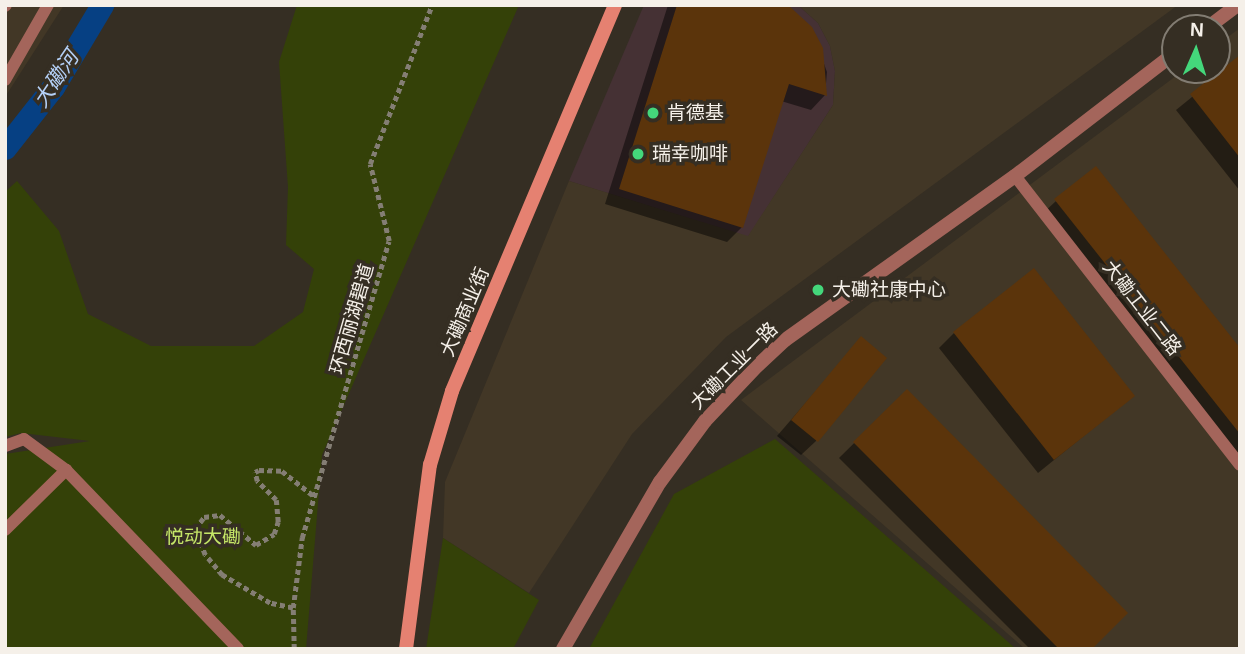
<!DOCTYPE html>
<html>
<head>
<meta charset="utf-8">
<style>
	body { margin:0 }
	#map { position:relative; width:1245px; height:654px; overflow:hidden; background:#352e23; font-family:Helvetica,"Noto Sans SC",sans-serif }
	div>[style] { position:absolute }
	.commercial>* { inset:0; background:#453134 }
	.built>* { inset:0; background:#423726 }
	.green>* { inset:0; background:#344108 }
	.shadow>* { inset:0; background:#0007 }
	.canal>* { height:23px; margin:-11.5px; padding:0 11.5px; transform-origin:11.5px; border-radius:11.5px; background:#064083 }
	.building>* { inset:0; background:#5b340b }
	.path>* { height:4.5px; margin-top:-2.25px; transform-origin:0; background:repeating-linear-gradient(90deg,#847e74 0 5px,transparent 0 8.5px) }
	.lane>* { height:12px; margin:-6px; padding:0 6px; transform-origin:6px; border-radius:6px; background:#a4655b }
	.street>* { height:14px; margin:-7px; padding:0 7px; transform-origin:7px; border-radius:7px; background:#a4655b }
	.secondary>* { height:14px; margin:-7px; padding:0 7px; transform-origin:7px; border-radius:7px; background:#e58171 }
	.dots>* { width:19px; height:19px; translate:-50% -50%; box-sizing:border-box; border:4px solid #352e23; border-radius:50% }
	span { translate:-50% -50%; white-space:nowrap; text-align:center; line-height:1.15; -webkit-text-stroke:7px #352e23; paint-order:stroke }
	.poi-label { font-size:19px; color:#f5f0e9 }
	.left { translate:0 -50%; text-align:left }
	.street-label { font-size:19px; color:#f5f0e9 }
	.park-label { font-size:19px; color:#c4e567 }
	.water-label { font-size:21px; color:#b5d1f8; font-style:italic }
	.frame { position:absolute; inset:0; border:7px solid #f5f0e9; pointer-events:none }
	.north { position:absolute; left:1161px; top:14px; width:70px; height:70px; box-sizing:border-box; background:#352e23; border:2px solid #827c72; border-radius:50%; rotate:3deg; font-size:19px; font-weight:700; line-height:28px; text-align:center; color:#f5f0e9 }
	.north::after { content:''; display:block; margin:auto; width:24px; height:32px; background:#44d77b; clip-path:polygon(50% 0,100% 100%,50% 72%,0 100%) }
</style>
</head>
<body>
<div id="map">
	<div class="commercial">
		<i style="clip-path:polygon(644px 5px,798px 5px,818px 23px,830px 46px,835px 71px,833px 105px,748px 237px,569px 181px)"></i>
	</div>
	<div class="built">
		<i style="clip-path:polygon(5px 5px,64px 5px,5px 97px)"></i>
		<i style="clip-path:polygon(798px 5px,1178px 5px,726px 337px,632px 434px,529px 593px,443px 538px,445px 482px,569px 181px,748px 236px,833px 105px,835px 71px,830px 46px,818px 23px)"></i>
		<i style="clip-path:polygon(1240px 28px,1240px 649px,1025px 649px,741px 400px,1184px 70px,1217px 70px,1217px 45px)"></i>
	</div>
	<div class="green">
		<i style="clip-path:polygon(297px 5px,519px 5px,322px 455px,306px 649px,5px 649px,5px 454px,90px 441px,21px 433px,5px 437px,5px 192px,17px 181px,59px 231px,88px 314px,151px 346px,254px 346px,303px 312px,314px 269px,286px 245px,288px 187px,279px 62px)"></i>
		<i style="clip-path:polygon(775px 439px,1015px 648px,1014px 649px,589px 649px,674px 494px)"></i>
		<i style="clip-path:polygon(443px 538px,539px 600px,513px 649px,426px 649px)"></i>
	</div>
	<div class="shadow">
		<i style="clip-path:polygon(668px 5px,785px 5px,811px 28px,827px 72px,825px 95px,811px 110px,781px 101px,742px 227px,727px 242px,605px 204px)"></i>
		<i style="clip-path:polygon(1240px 58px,1240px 191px,1176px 110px)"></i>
		<i style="clip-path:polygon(1056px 201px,1240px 351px,1240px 468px,1041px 215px)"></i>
		<i style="clip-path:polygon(954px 333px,1133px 396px,1038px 473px,939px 348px)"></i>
		<i style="clip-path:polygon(861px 339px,816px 441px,801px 455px,777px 436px)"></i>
		<i style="clip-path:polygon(907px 391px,1090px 649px,1030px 649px,839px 458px)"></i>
	</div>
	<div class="canal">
		<i style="left:5px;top:148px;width:78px;rotate:-51.8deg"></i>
		<i style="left:53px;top:87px;width:96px;rotate:-59.1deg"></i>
	</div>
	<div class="building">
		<i style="clip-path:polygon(677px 5px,788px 5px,812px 27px,823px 48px,827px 96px,789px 84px,743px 228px,619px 189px)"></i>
		<i style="clip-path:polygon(1240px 55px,1240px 158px,1190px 94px)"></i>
		<i style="clip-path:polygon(1096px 166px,1240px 348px,1240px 434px,1054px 199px)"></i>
		<i style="clip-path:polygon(1034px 268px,1135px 396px,1054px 460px,953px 332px)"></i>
		<i style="clip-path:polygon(861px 336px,887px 358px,818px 442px,791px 420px)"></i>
		<i style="clip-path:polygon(907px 389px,1128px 613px,1092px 649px,1059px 649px,853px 442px)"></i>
	</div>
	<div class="path">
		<i style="left:293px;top:608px;width:24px;rotate:-168deg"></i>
		<i style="left:270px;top:603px;width:56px;rotate:-149.7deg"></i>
		<i style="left:222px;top:575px;width:26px;rotate:-130deg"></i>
		<i style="left:205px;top:555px;width:28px;rotate:-111deg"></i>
		<i style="left:195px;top:529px;width:15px;rotate:-53deg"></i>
		<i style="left:204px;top:517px;width:16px;rotate:-7deg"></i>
		<i style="left:220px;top:515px;width:47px;rotate:39.8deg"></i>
		<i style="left:256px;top:545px;width:21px;rotate:-31deg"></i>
		<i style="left:274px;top:534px;width:13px;rotate:-72deg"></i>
		<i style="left:278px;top:522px;width:22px;rotate:-95deg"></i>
		<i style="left:276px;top:500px;width:27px;rotate:-135deg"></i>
		<i style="left:257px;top:481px;width:9px;rotate:-103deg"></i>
		<i style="left:255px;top:472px;width:4px;rotate:-27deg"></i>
		<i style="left:259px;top:470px;width:23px;rotate:2deg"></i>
		<i style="left:282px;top:471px;width:41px;rotate:38deg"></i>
		<i style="left:294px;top:649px;width:41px;rotate:-91.4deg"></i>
		<i style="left:293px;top:608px;width:71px;rotate:-82.7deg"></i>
		<i style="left:302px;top:538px;width:309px;rotate:-73.7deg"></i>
		<i style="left:389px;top:241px;width:79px;rotate:-103.9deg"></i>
		<i style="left:370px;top:164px;width:171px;rotate:-68.7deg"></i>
	</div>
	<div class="lane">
		<i style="left:5px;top:6px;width:1px;rotate:-45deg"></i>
		<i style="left:5px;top:80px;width:86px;rotate:-60.2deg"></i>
		<i style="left:1015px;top:176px;width:366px;rotate:52.1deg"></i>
		<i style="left:5px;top:446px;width:20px;rotate:-20deg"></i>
		<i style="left:24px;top:439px;width:52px;rotate:36.4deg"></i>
		<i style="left:66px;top:470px;width:248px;rotate:46.1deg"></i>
		<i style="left:5px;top:530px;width:86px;rotate:-44.5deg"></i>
	</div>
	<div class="street">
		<i style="left:1207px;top:28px;width:38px;rotate:-37deg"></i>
		<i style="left:563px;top:649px;width:193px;rotate:-59.9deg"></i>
		<i style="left:660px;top:482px;width:76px;rotate:-53.6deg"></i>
		<i style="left:705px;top:421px;width:76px;rotate:-46.6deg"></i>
		<i style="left:757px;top:366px;width:38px;rotate:-43deg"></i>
		<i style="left:785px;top:340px;width:282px;rotate:-35.5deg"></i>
		<i style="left:1015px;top:176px;width:202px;rotate:-37.6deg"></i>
	</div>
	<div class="secondary">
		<i style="left:406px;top:649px;width:186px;rotate:-82.6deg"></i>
		<i style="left:430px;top:465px;width:77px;rotate:-73.4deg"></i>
		<i style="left:452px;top:391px;width:419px;rotate:-67.1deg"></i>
	</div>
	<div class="dots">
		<i style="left:653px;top:113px;background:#44d77b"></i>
		<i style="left:638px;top:154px;background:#44d77b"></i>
		<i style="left:818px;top:290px;background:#44d77b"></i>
	</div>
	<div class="poi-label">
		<span class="left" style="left:667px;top:113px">肯德基</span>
		<span class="left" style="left:652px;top:154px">瑞幸咖啡</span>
		<span class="left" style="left:832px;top:290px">大磡社康中心</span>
	</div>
	<div class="street-label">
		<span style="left:1142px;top:308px;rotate:52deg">大磡工业二路</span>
		<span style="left:465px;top:312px;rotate:-67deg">大磡商业街</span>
		<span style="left:352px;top:319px;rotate:-74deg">环西丽湖碧道</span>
		<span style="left:734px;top:366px;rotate:-45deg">大磡工业一路</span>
	</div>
	<div class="park-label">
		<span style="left:203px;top:537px">悦动大磡</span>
	</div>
	<div class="water-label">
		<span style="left:56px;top:79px;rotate:-56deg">大磡河</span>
	</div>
	<div class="frame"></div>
	<div class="north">N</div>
</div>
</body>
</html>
